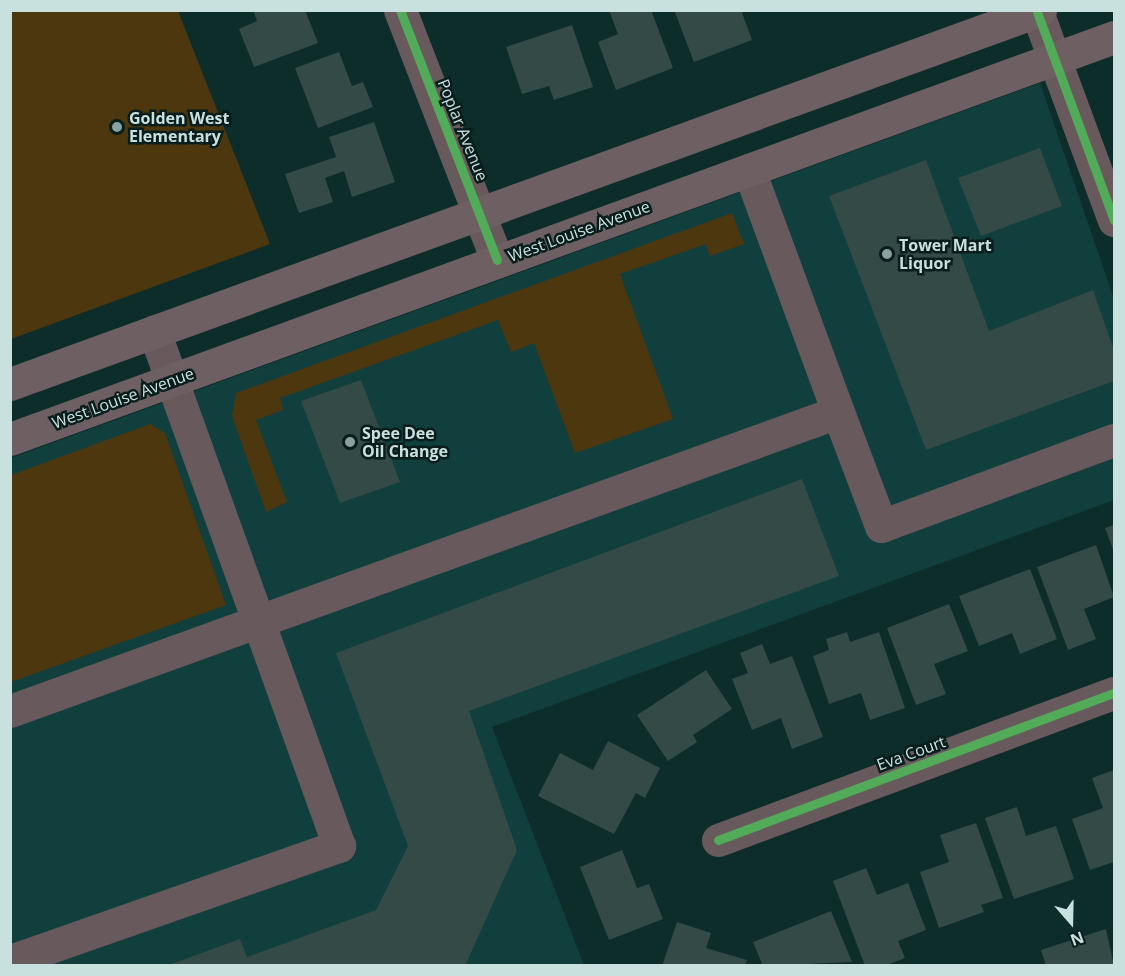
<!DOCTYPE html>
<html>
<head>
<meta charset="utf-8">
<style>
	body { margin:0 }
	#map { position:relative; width:1125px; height:976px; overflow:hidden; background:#0d2d2b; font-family:"Open Sans",sans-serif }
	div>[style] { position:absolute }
	.built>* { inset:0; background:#103f3d }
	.green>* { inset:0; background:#4d370f }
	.building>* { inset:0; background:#334a46 }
	.minor>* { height:33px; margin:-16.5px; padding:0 16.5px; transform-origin:16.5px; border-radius:16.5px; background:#68595c }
	.major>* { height:33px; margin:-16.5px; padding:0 16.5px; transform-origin:16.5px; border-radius:16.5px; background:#6e5f62 }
	.cycleway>* { height:9px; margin:-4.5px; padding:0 4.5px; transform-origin:4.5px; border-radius:4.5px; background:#51ab58 }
	.dots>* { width:16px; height:16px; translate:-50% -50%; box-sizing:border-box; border:3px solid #081d1c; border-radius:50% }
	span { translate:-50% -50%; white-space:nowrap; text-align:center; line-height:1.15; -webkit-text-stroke:5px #081d1c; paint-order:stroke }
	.poi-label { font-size:16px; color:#c8e1df; font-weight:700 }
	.left { translate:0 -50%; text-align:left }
	.street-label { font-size:16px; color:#c8e1df }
	.frame { position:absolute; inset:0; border:12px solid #c8e1df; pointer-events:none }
	.north { position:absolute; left:1041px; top:892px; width:60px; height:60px; -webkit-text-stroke:4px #081d1c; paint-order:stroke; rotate:160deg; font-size:16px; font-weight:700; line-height:24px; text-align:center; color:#c8e1df }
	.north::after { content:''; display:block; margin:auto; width:21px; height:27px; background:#c8e1df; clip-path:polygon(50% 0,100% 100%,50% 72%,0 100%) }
</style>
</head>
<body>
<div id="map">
	<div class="built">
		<i style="clip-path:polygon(1040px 83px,1114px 299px,1114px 500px,492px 727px,584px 965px,11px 966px,11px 458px)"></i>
	</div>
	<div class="green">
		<i style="clip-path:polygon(11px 10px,178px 11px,270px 244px,11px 339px)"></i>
		<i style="clip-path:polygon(732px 213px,744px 244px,710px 256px,706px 244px,620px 274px,673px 419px,575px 453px,534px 343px,511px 352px,498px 320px,280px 398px,283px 410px,256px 420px,287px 502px,266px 512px,232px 416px,236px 393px)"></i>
		<i style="clip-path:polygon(150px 424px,165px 433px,226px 605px,11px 682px,11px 475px)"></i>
	</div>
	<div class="building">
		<i style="clip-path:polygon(253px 10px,305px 10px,318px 43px,254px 67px,239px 29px,257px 21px)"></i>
		<i style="clip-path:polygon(609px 10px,651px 10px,673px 68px,616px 90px,598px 42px,618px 34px)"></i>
		<i style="clip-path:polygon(674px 10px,741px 10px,752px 40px,694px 62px)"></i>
		<i style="clip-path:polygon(572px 25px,593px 87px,554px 100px,549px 86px,522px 94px,506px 47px)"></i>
		<i style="clip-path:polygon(339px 52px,352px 86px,363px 82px,373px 107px,318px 128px,295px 68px)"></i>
		<i style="clip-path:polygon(374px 122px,395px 182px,352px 197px,344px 171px,325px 178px,333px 202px,299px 213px,285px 174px,336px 157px,329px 137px)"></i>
		<i style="clip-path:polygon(1040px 148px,1062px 206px,981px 236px,958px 178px)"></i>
		<i style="clip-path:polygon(926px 160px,989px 331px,1093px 290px,1114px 350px,1114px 381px,926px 450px,829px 196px)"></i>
		<i style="clip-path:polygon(361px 380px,400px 482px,340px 503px,301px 401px)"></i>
		<i style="clip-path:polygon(802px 479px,839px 576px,469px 711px,517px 850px,465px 966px,166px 966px,240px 939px,247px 957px,376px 910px,408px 846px,336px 653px)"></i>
		<i style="clip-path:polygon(1114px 525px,1114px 552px,1105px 528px)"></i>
		<i style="clip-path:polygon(1096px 545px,1114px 597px,1084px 609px,1096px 639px,1068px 650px,1037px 567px)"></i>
		<i style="clip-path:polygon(1030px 569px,1057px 639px,1020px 654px,1012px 633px,979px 646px,959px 596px)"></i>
		<i style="clip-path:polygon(949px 604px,968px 651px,934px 664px,946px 694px,916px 705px,887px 628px)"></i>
		<i style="clip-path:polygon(847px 632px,850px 642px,879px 632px,905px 708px,870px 720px,861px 693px,829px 704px,813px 656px,829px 650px,826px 639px)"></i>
		<i style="clip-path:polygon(762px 644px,770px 664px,792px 656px,823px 737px,792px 749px,781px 718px,752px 730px,732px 679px,748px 673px,740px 653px)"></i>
		<i style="clip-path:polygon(706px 670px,732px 709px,693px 735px,697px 742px,668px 761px,637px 715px)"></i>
		<i style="clip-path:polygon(608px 741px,660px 768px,645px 798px,636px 793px,614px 834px,538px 796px,560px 753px,593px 770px)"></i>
		<i style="clip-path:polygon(1114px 770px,1114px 862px,1090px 870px,1072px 819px,1103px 808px,1092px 778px)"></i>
		<i style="clip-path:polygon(1017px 807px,1026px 836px,1056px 826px,1074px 879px,1014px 899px,985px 818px)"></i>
		<i style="clip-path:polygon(976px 823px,1003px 898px,981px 905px,984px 912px,939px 928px,920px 872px,949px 862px,940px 835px)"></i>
		<i style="clip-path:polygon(622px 850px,637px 888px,649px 884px,663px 919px,609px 940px,580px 867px)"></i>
		<i style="clip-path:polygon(866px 868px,877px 895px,908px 883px,926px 930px,898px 941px,905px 958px,884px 966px,865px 966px,833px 881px)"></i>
		<i style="clip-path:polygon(831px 911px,852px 962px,763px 966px,753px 942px)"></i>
		<i style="clip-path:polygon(677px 922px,711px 933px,706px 948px,747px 960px,745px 966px,662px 966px)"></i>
		<i style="clip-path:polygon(1106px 929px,1114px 966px,1046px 966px,1041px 950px)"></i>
	</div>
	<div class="minor">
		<i style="left:400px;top:10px;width:268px;rotate:68.8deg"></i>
		<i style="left:1037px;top:12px;width:222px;rotate:69.7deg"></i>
		<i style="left:838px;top:412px;width:122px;rotate:69.3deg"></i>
		<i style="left:881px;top:526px;width:248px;rotate:-20.3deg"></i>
		<i style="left:10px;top:711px;width:880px;rotate:-19.86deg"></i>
		<i style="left:838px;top:412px;width:258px;rotate:-110.2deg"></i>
		<i style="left:718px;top:840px;width:422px;rotate:-20.4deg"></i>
		<i style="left:10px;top:961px;width:349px;rotate:-19.3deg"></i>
		<i style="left:339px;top:846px;width:547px;rotate:-109.76deg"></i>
	</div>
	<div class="major">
		<i style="left:10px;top:384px;width:1096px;rotate:-19.96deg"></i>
		<i style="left:10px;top:439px;width:1175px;rotate:-20.01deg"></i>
	</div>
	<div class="cycleway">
		<i style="left:400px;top:10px;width:268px;rotate:68.8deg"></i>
		<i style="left:1037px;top:12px;width:222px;rotate:69.7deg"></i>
		<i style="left:718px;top:840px;width:422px;rotate:-20.4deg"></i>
	</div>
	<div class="dots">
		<i style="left:117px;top:127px;background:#87a2a0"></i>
		<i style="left:887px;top:254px;background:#87a2a0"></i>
		<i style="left:350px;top:442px;background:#87a2a0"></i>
	</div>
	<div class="poi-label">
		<span class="left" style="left:129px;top:127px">Golden West<br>Elementary</span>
		<span class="left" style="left:899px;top:254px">Tower Mart<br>Liquor</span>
		<span class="left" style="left:362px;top:442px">Spee Dee<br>Oil Change</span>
	</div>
	<div class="street-label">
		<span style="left:463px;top:130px;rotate:68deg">Poplar Avenue</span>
		<span style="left:579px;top:231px;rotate:-20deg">West Louise Avenue</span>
		<span style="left:123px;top:398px;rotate:-20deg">West Louise Avenue</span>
		<span style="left:911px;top:753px;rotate:-20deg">Eva Court</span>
	</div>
	<div class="frame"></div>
	<div class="north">N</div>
</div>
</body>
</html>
